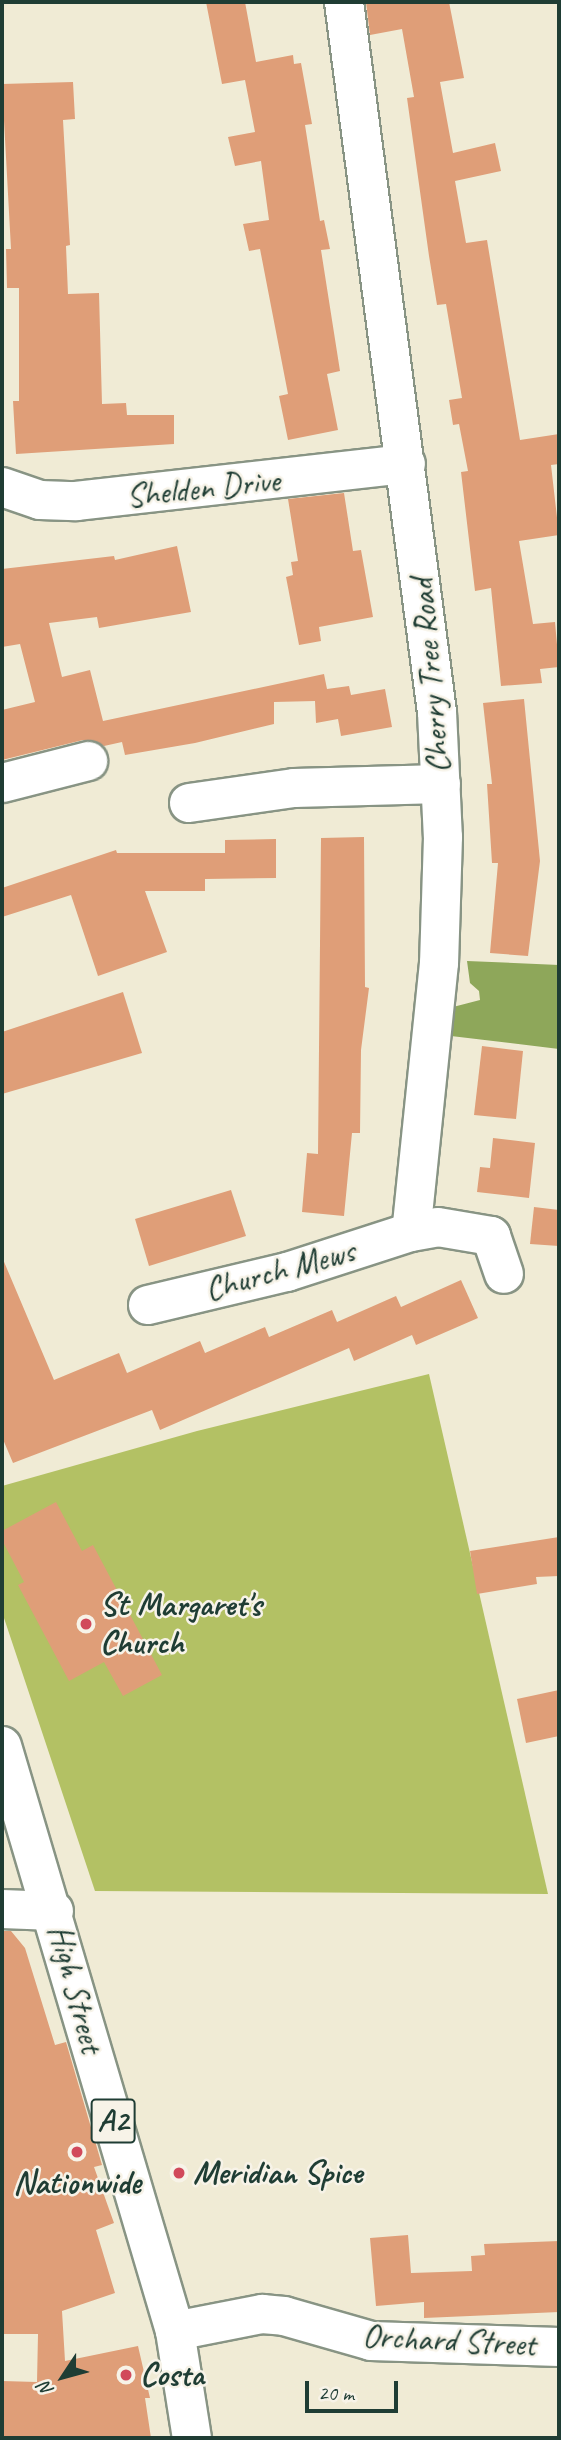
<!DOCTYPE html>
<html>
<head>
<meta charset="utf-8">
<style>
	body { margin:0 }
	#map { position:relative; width:561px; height:2440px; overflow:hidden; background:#f0ebd5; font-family:Caveat,sans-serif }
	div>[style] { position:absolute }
	.green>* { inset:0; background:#b3c164 }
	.forest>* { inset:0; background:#8ea75a }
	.building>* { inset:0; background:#df9e78 }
	.roads { filter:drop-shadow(2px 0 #889484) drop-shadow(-2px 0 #889484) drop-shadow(0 2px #889484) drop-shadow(0 -2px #889484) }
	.minor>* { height:38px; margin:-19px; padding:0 19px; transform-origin:19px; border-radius:19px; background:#fff }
	.major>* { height:38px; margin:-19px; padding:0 19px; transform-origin:19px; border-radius:19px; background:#fff }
	.dots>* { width:19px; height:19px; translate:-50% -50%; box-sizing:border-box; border:4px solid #f7f3e8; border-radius:50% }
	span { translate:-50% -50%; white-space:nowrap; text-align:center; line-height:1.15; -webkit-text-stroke:5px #f7f3e8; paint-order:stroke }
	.shield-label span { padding:2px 5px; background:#f7f3e8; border:2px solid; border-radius:5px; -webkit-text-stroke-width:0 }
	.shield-label { font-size:32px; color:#1f3d34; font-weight:700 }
	.street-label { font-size:33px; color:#1f3d34 }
	.poi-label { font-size:33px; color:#1f3d34; font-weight:700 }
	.left { translate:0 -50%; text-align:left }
	.frame { position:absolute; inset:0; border:4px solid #1f3d34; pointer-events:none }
	.north { position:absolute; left:28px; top:2342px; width:70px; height:70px; -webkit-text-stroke:5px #f7f3e8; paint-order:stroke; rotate:234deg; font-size:19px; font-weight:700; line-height:28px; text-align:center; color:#1f3d34 }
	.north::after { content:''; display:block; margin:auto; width:24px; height:32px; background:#1f3d34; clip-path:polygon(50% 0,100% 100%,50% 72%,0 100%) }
	.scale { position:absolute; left:305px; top:2381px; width:93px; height:32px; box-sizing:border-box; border:4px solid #1f3d34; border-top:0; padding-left:9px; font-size:21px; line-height:24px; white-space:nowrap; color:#1f3d34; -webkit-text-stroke:5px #f7f3e8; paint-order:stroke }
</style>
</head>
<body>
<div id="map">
	<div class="green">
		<i style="clip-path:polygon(429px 1374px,548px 1894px,95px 1891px,2px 1612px,2px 1486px,197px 1431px)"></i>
	</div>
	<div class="forest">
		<i style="clip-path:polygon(467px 961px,559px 965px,559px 1049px,451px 1036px,453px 1007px,480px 1000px,479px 991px,470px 983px)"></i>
	</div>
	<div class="building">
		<i style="clip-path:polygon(206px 2px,245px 2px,256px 62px,293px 55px,294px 64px,301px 63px,312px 124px,305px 125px,320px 221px,324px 220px,330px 249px,321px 250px,340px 371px,327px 374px,338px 430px,288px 440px,279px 396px,288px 394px,260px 249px,249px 251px,243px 224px,269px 220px,261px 161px,235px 166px,228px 137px,255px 132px,245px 80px,222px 84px)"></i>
		<i style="clip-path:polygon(366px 2px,449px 2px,464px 78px,440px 82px,453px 153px,495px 143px,501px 171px,455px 181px,466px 243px,487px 240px,520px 440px,559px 434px,559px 464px,551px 465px,559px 535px,519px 541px,533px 624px,555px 622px,559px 667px,540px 669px,542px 683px,501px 686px,491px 588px,475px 591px,461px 472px,468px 471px,459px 424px,453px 425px,449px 400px,462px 398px,446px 304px,437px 305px,429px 256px,407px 98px,414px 97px,402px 29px,370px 35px)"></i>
		<i style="clip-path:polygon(73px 82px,75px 119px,63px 120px,70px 245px,66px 246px,68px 294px,99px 293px,102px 404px,126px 403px,127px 415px,174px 415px,174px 444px,16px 454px,13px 401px,19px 401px,19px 288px,7px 288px,6px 249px,11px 249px,2px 84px)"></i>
		<i style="clip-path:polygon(344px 493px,353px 551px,361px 550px,373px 617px,319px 627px,321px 641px,299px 645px,286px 577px,293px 575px,291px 562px,298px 561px,288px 499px)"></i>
		<i style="clip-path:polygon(177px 546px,191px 612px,99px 628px,97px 617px,49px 623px,62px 677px,90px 670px,103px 721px,324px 674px,327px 689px,349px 686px,351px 695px,385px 689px,392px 727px,341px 736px,338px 719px,316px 723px,315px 701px,274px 702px,274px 724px,195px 743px,125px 755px,122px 742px,104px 746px,83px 740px,2px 760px,2px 710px,35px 702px,20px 644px,2px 647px,2px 569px,114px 556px,115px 560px)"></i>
		<i style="clip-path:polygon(524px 699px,540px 861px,528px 956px,490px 953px,498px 863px,492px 863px,487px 784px,492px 784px,483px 703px)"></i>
		<i style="clip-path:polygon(364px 837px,365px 987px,369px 988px,361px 1050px,360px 1133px,352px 1133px,344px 1216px,302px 1212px,307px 1153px,318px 1154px,321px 838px)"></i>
		<i style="clip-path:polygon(276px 839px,276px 878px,205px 879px,205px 891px,145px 891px,167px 952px,98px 976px,71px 895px,2px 917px,2px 888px,116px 850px,117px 853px,225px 853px,225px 840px)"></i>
		<i style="clip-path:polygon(123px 992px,142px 1053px,2px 1094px,2px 1032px)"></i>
		<i style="clip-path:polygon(482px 1046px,523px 1051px,516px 1119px,474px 1115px)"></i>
		<i style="clip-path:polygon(493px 1138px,535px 1143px,529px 1198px,477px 1192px,480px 1167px,490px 1168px)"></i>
		<i style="clip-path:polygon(231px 1190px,246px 1236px,149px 1266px,135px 1219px)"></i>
		<i style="clip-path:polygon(534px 1207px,559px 1210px,559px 1246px,530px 1244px)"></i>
		<i style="clip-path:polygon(2px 1257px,54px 1380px,119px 1353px,127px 1373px,200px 1341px,205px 1353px,265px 1327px,269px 1337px,332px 1310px,337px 1322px,396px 1296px,401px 1307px,461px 1280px,478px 1318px,416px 1345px,412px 1335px,354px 1361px,349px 1348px,160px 1430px,152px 1410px,13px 1463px,2px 1437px)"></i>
		<i style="clip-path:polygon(56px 1502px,82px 1551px,93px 1545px,162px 1675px,123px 1696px,104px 1662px,69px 1681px,18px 1585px,24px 1582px,2px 1540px,2px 1531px)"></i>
		<i style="clip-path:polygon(559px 1537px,559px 1576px,536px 1577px,537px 1584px,477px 1594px,470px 1551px)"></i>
		<i style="clip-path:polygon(559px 1690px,559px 1736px,526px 1743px,517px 1699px)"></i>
		<i style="clip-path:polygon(2px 1931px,11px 1931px,25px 1948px,55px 2045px,66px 2042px,102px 2165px,94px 2167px,114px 2223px,96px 2230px,115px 2293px,62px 2311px,65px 2361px,138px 2346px,150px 2398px,145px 2398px,151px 2438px,2px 2438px,2px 2381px,37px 2382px,38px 2334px,2px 2334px)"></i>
		<i style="clip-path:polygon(408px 2235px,411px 2273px,472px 2271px,471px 2256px,485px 2255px,484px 2244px,559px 2241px,559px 2312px,424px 2318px,424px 2302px,376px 2306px,370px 2238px)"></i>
	</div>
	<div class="roads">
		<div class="minor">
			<i style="left:344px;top:2px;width:716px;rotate:82.54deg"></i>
			<i style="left:437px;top:712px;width:125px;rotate:87.3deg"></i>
			<i style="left:443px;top:837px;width:126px;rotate:91.8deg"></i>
			<i style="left:439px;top:963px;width:270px;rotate:95.9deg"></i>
			<i style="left:411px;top:1232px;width:27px;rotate:-10deg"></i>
			<i style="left:438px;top:1227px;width:54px;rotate:9.6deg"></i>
			<i style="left:491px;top:1236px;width:40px;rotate:71.1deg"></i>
			<i style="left:2px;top:487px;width:40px;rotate:18.9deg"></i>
			<i style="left:40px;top:500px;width:36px;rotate:2deg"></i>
			<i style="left:76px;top:501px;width:332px;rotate:-6.4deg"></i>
			<i style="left:2px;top:783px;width:89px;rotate:-14.3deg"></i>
			<i style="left:189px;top:803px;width:106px;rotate:-8.1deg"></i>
			<i style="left:294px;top:788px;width:147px;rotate:-1.6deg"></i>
			<i style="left:148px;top:1305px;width:143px;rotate:-13.4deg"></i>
			<i style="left:287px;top:1272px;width:130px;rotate:-17.9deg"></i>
			<i style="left:175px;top:2331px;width:89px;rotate:-11.1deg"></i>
			<i style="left:262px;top:2314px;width:22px;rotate:5deg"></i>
			<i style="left:284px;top:2316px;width:91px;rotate:16deg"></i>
			<i style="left:371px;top:2341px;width:188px;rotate:1.8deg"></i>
		</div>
		<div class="major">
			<i style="left:2px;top:1746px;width:610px;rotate:73.53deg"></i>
			<i style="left:175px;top:2331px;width:108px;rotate:81deg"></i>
			<i style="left:2px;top:1909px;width:52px;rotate:2.2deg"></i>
		</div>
	</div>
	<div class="dots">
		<i style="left:86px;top:1624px;background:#d1495b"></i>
		<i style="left:77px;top:2152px;background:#d1495b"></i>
		<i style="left:179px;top:2173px;background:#d1495b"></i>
		<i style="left:126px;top:2375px;background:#d1495b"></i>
	</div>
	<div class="shield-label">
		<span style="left:113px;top:2121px">A2</span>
	</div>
	<div class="street-label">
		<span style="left:203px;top:489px;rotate:-6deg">Shelden Drive</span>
		<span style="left:431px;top:676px;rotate:-95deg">Cherry Tree Road</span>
		<span style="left:280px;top:1271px;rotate:-15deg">Church Mews</span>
		<span style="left:75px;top:1989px;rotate:75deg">High Street</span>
		<span style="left:449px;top:2341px;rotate:3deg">Orchard Street</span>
	</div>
	<div class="poi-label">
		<span class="left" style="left:100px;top:1624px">St Margaret's<br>Church</span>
		<span class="left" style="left:193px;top:2173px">Meridian Spice</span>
		<span style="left:77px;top:2183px">Nationwide</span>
		<span class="left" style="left:140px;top:2375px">Costa</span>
	</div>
	<div class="frame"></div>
	<div class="north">N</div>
	<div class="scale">20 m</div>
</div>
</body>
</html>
